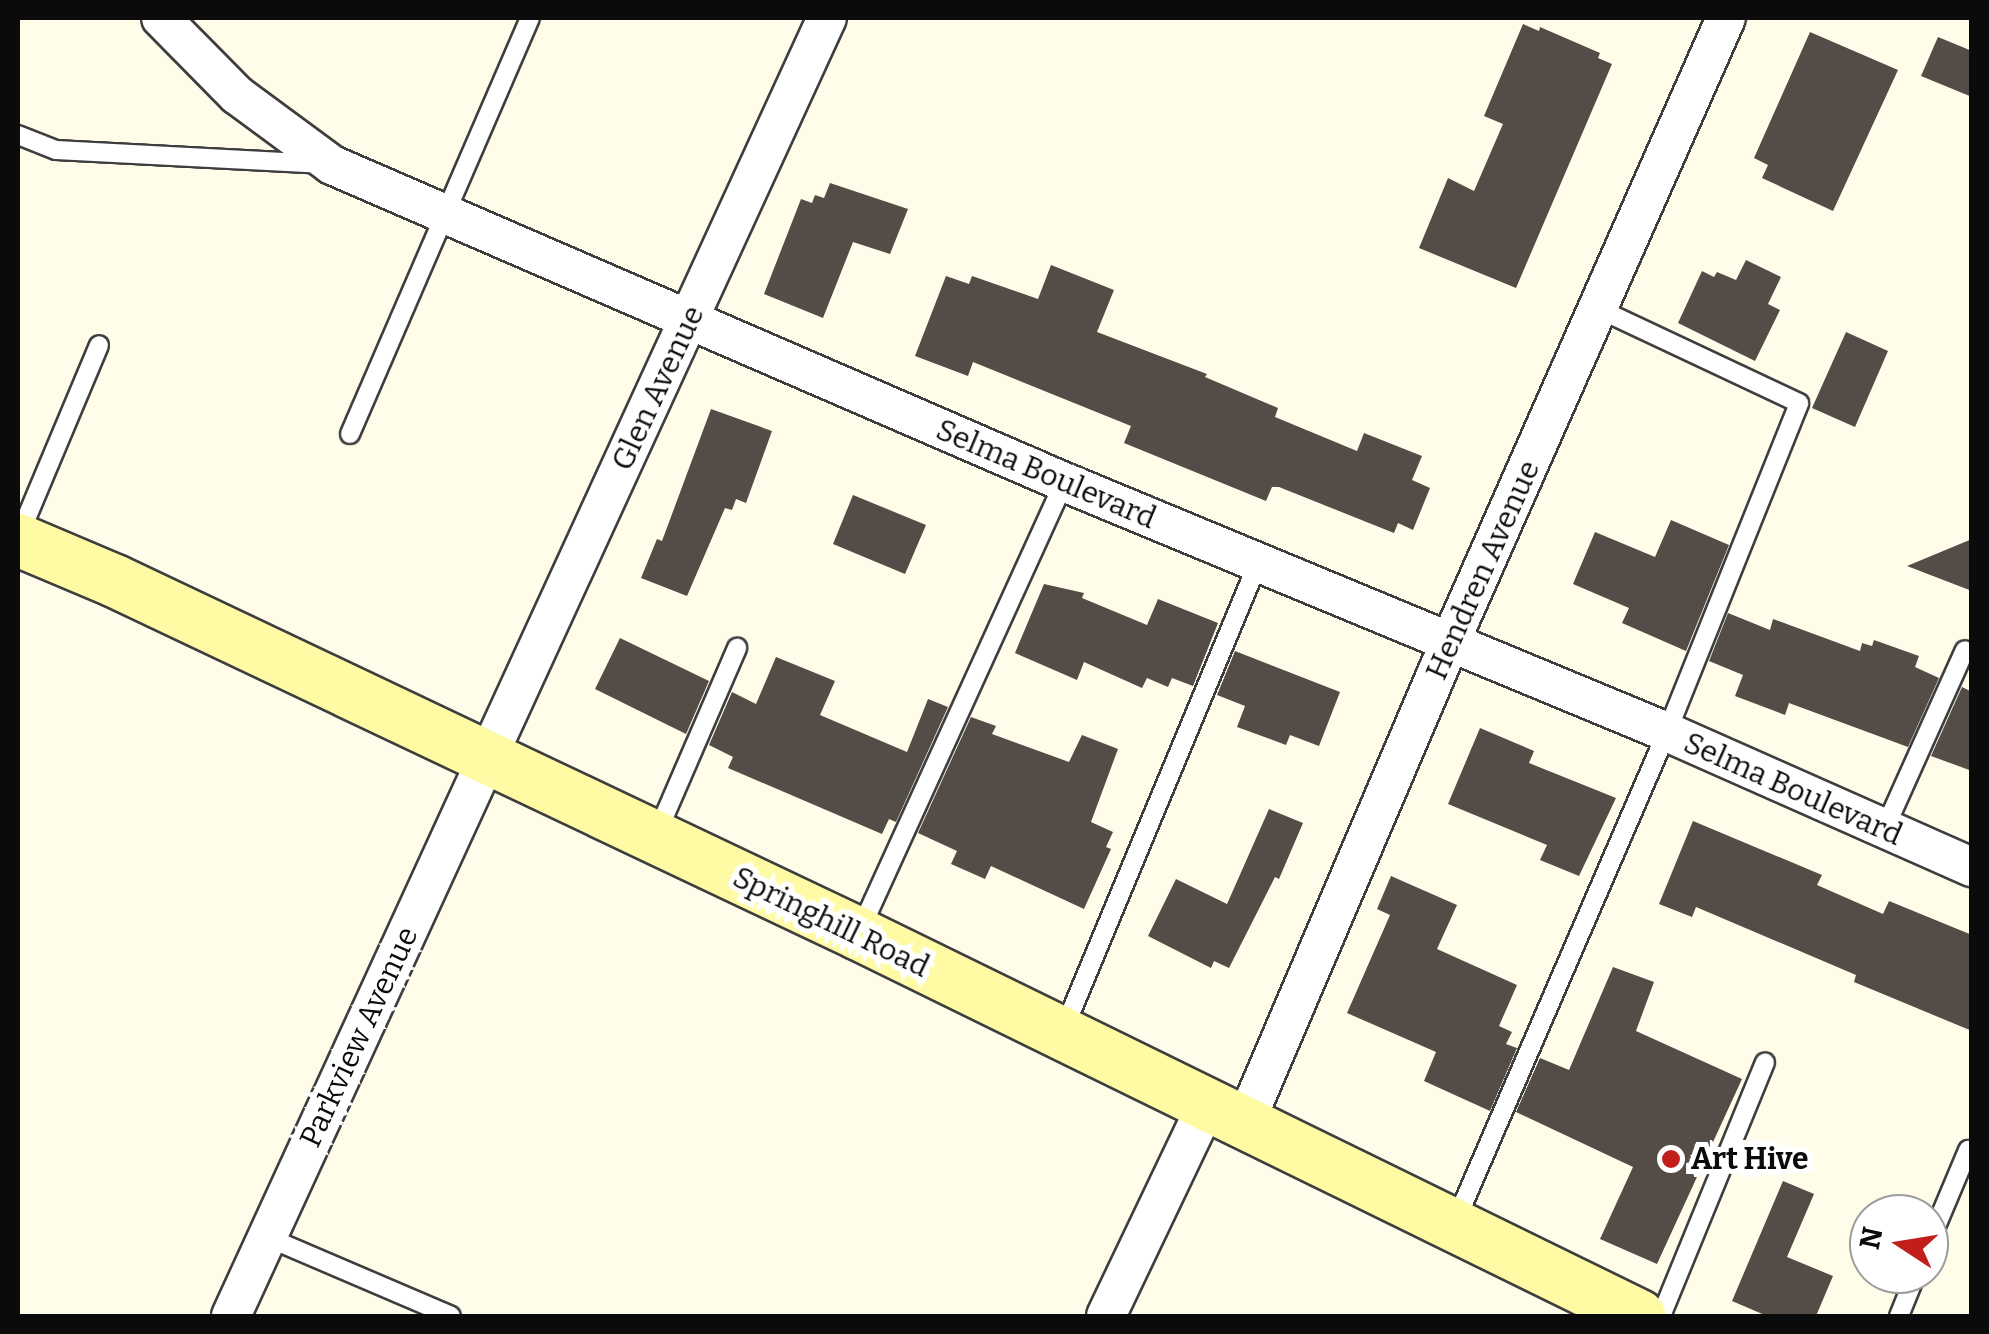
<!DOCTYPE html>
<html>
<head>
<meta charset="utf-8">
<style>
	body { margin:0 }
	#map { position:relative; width:1989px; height:1334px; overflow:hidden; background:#fffce9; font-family:Bitter,serif }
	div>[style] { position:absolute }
	.building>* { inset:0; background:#544d47 }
	.roads { filter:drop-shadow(2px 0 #3e3e3e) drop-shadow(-2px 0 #3e3e3e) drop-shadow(0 2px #3e3e3e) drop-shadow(0 -2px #3e3e3e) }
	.lane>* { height:18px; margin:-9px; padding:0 9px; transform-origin:9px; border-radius:9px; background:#fff }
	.street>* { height:38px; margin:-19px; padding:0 19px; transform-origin:19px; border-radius:19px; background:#fff }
	.secondary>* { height:52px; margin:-26px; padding:0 26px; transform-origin:26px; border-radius:26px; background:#fffba4 }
	.dots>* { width:28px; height:28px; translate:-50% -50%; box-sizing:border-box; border:5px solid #fff; border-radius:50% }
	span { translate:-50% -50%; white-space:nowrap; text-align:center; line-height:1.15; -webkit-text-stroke:10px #fff; paint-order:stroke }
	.street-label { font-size:30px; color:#0b0b0b }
	.poi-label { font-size:30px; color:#0b0b0b; font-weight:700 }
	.left { translate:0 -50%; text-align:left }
	.frame { position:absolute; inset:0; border:20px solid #0b0b0b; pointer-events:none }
	.north { position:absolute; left:1849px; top:1194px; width:100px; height:100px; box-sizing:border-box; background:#fff; border:2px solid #9d9d9d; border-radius:50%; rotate:282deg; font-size:28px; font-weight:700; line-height:40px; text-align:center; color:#0b0b0b }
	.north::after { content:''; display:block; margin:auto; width:35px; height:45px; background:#c21f1b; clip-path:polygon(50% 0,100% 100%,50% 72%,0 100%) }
</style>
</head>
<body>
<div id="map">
	<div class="building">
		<i style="clip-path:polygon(1523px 24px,1539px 31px,1540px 27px,1600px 53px,1598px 58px,1612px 64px,1516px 288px,1419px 248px,1448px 178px,1474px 191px,1503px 124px,1484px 116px)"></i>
		<i style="clip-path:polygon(1810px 32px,1898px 70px,1833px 211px,1762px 178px,1768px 165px,1754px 158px)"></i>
		<i style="clip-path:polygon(1938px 37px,1972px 51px,1972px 97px,1921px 76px)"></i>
		<i style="clip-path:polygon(830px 183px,908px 209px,890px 254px,853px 242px,823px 318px,764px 294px,801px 199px,812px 203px,815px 195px,824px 198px)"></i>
		<i style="clip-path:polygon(1746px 260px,1781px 277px,1768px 304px,1780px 310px,1755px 361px,1678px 323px,1702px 271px,1714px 277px,1717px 272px,1736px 280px)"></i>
		<i style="clip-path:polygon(1051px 265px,1114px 290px,1097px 332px,1207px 374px,1205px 377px,1278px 408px,1275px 417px,1357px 451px,1364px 433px,1422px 456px,1412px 480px,1430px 488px,1413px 530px,1398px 523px,1394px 533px,1279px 487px,1272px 487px,1266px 501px,1124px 443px,1131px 426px,973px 362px,968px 376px,915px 356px,946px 276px,969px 284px,972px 276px,1038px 299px)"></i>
		<i style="clip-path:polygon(1846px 332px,1888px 351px,1855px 427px,1812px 408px)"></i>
		<i style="clip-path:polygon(711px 409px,772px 431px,746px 503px,736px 499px,732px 510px,725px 508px,687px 596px,641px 578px,657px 539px,662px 541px)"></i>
		<i style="clip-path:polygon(853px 495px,926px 525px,905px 574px,833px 544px)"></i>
		<i style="clip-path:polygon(1671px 520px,1729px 545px,1686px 651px,1622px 623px,1629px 608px,1573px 584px,1595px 532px,1655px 557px)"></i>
		<i style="clip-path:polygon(1972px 539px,1972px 591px,1907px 566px)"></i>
		<i style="clip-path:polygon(1044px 584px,1084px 593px,1082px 598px,1147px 625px,1158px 599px,1218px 623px,1193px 686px,1172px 678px,1168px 687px,1147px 678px,1142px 688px,1084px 662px,1077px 680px,1015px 653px)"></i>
		<i style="clip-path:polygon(1728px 613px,1770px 630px,1773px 619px,1860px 651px,1862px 643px,1872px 646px,1874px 640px,1919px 656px,1915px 667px,1939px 678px,1908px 747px,1789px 703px,1785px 715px,1735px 696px,1743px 675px,1709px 661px)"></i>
		<i style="clip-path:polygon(620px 638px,709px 681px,686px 734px,595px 689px)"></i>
		<i style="clip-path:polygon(1235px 651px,1340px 692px,1319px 746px,1290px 735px,1286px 745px,1237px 727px,1245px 706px,1217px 695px)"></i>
		<i style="clip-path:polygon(776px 657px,835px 681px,820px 715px,907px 752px,928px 699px,948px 707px,896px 822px,889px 819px,882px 834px,728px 768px,733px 757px,709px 745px,732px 692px,756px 704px)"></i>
		<i style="clip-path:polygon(1962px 687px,1972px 692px,1972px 771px,1931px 756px)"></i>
		<i style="clip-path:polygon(971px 717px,996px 726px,992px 734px,1069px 762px,1082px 735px,1118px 749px,1091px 822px,1113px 832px,1106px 847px,1111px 849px,1084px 909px,991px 866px,985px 879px,951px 864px,957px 851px,918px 833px)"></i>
		<i style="clip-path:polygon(1480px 728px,1534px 751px,1529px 763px,1616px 798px,1579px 876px,1540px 860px,1547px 845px,1448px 804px)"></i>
		<i style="clip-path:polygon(1269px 809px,1303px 823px,1279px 879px,1275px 877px,1229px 968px,1214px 961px,1211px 968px,1148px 936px,1176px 879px,1227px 904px)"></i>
		<i style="clip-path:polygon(1693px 821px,1822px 875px,1817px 885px,1883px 914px,1889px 901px,1972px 935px,1972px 1031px,1854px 982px,1856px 975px,1696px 907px,1692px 917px,1659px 904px)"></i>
		<i style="clip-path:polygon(1391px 876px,1457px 905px,1437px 949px,1517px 985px,1499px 1026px,1512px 1032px,1506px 1044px,1517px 1048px,1490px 1111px,1424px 1081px,1436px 1052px,1347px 1013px,1390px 915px,1377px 909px)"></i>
		<i style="clip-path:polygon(1613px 967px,1654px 982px,1636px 1031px,1742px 1079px,1657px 1264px,1600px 1239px,1633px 1167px,1516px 1112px,1540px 1058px,1569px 1070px)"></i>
		<i style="clip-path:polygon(1783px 1181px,1814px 1194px,1787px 1257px,1833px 1276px,1816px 1316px,1767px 1316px,1732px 1301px)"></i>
	</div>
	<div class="roads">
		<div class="lane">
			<i style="left:18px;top:135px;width:41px;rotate:21.5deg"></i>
			<i style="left:56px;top:150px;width:265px;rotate:3deg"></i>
			<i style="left:350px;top:434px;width:453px;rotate:-66.6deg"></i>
			<i style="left:18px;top:538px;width:209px;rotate:-67.2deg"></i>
			<i style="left:1884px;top:830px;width:197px;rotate:-65.8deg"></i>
			<i style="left:657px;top:833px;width:202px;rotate:-66.6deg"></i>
			<i style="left:861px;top:928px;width:490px;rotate:-65.5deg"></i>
			<i style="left:1063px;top:1031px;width:507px;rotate:-67.38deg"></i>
			<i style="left:1456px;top:1220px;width:532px;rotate:-66.62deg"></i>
			<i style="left:1667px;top:732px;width:354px;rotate:-68.1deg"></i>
			<i style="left:1799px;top:403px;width:221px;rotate:-154.8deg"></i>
			<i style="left:267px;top:1237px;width:200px;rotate:23.2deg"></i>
			<i style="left:1929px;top:1243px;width:101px;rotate:-67.2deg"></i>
			<i style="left:1661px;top:1316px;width:274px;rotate:-67.7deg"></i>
			<i style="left:1899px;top:1316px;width:45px;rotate:-68deg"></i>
		</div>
		<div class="street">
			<i style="left:161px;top:18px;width:108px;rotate:45.4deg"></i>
			<i style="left:237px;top:95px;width:118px;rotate:36.4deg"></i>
			<i style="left:332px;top:165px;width:798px;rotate:23.42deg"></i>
			<i style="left:1064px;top:482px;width:653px;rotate:22.52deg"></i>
			<i style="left:1667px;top:732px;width:334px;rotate:23.9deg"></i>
			<i style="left:1244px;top:1125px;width:527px;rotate:-66.89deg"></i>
			<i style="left:1451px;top:640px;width:680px;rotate:-66.15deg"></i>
			<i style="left:231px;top:1316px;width:1428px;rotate:-65.34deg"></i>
			<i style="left:1106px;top:1316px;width:233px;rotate:-64.5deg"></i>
		</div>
		<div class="secondary">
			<i style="left:18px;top:540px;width:105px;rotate:22.9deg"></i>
			<i style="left:115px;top:581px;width:823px;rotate:25.38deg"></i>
			<i style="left:859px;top:934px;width:869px;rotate:26.09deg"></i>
		</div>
	</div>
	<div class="dots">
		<i style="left:1671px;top:1159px;background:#c21f1b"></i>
	</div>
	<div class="street-label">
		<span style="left:658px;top:388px;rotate:-65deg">Glen Avenue</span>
		<span style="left:1046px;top:474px;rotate:23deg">Selma Boulevard</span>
		<span style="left:1483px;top:570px;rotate:-66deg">Hendren Avenue</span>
		<span style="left:1793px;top:789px;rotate:24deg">Selma Boulevard</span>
		<span style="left:831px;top:922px;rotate:26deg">Springhill Road</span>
		<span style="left:359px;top:1037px;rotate:-65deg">Parkview Avenue</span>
	</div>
	<div class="poi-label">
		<span class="left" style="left:1691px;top:1159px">Art Hive</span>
	</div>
	<div class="frame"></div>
	<div class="north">N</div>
</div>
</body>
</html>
